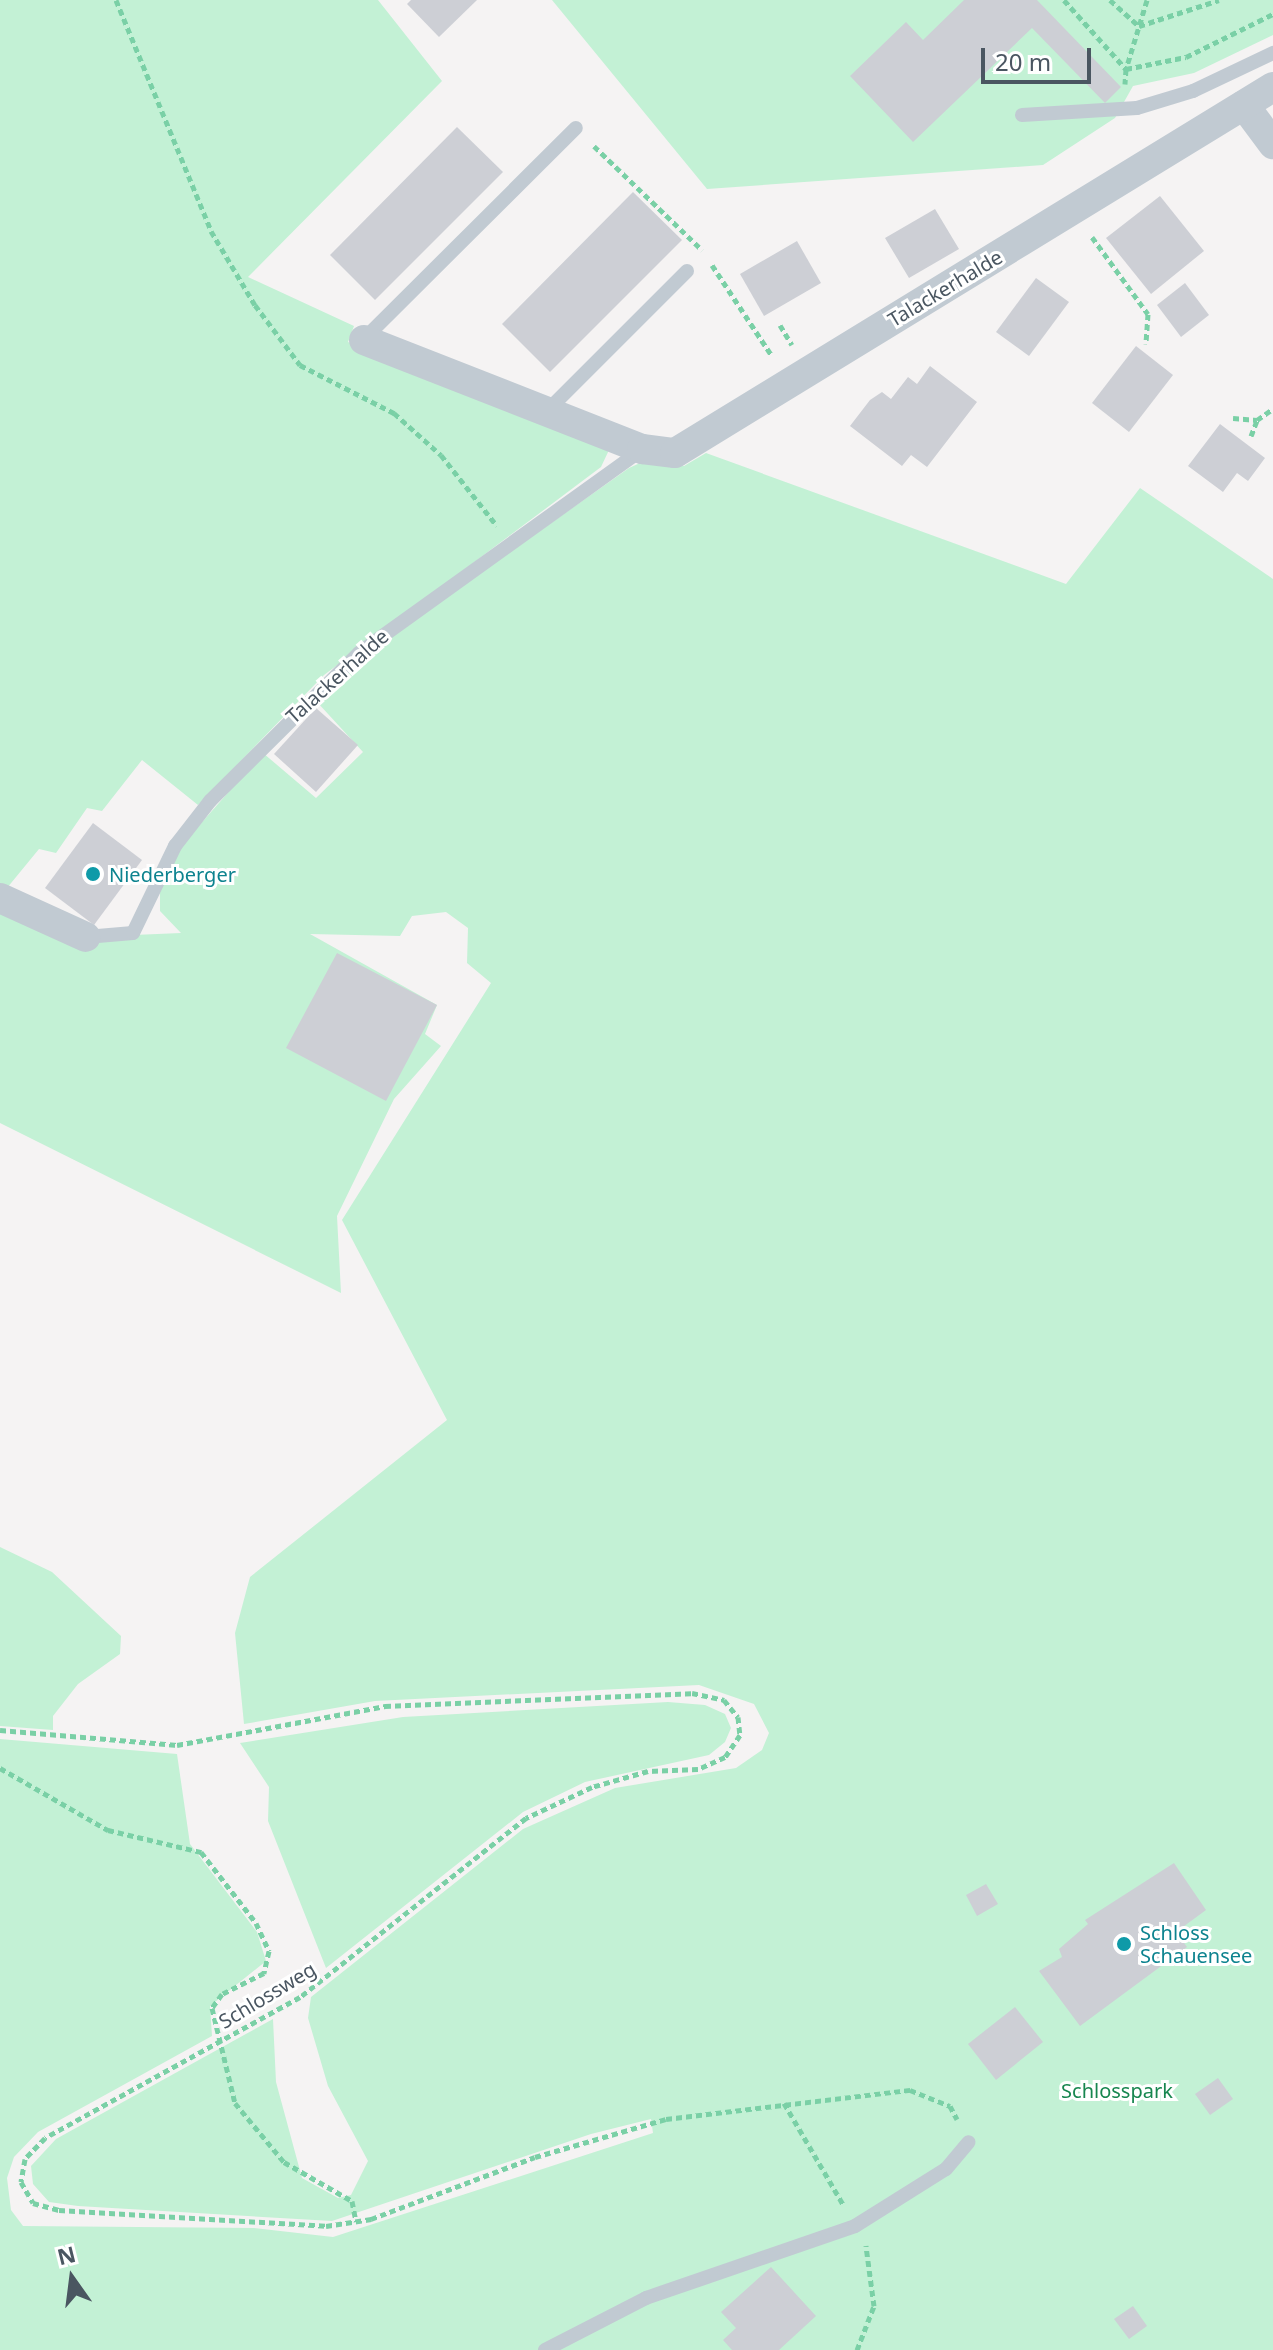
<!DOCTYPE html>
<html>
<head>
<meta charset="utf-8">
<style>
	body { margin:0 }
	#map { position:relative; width:1273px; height:2350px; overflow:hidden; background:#f5f3f3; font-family:"Noto Sans",sans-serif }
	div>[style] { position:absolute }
	.green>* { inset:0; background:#c3f1d5 }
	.building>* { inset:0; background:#cdcfd5 }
	.path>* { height:5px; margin-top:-2.5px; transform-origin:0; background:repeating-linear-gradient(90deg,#7ad0a6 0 6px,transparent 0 10px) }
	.lane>* { height:14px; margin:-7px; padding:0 7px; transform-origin:7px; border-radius:7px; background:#c1cad2 }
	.street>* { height:30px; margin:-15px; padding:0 15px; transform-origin:15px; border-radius:15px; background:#c1cad2 }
	.dots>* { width:22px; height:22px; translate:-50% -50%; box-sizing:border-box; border:4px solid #fff; border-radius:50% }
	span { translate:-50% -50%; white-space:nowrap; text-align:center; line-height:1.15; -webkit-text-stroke:6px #fff; paint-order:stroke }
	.street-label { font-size:20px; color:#4a5661 }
	.culture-label { font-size:20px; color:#0d838f }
	.left { translate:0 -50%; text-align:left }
	.park-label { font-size:20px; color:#17864f }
	.north { position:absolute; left:32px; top:2238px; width:80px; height:80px; -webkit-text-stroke:6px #fff; paint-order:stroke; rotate:346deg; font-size:22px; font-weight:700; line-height:32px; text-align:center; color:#4a5661 }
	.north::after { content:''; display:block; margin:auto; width:28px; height:36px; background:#4a5661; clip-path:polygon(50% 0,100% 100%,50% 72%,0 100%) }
	.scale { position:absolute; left:981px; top:48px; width:110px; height:36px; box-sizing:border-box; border:4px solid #4a5661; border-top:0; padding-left:10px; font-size:24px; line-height:28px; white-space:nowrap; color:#4a5661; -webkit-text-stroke:6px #fff; paint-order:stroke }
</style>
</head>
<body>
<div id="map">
	<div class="green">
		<i style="clip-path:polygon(0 0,378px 0,442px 81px,248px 277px,354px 326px,348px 342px,609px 450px,601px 467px,324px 675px,198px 805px,142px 760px,102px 811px,87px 808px,56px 853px,39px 849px,7px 888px,0 884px)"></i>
		<i style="clip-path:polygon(552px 0,1273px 0,1273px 35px,1194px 73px,1133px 86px,1115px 118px,1043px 165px,707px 189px)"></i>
		<i style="clip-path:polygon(706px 453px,1066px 584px,1140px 488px,1273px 579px,1273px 2350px,0 2350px,0 1739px,177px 1754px,190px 1844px,257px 1932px,266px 1961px,210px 2006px,212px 2036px,38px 2132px,14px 2157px,7px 2178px,11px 2210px,23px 2226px,254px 2228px,333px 2237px,653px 2133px,651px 2119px,591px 2134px,332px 2221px,78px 2206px,49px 2202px,33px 2184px,31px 2166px,56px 2139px,273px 2019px,276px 2082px,302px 2178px,338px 2198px,351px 2195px,368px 2161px,328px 2086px,308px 2018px,311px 1997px,523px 1829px,615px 1788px,736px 1768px,762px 1750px,769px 1733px,754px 1704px,699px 1685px,375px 1701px,244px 1724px,235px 1633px,250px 1577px,447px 1420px,342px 1220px,491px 983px,467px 963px,468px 928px,446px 912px,412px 916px,400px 936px,310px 934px,437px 1005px,425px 1034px,441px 1046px,394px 1099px,337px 1216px,341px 1293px,0 1123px,0 898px,86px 937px,181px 933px,160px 911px,160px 883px,181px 846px,263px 753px,316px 798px,363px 752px,317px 702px,330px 688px,388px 638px,629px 468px,640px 463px,684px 466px)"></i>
		<i style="clip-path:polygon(0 1547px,52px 1572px,121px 1636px,120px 1654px,78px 1684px,53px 1716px,53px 1730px,0 1726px)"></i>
		<i style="clip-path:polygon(668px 1702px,705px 1705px,725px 1714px,731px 1728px,725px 1742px,709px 1755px,585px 1782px,523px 1812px,326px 1968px,268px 1821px,269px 1787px,240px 1743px,403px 1717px)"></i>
	</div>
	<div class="building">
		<i style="clip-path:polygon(411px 0,477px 0,439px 37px,407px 4px)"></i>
		<i style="clip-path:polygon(964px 0,1037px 0,1121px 87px,1105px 103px,1032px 28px,913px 142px,850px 76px,906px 22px,923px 40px)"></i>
		<i style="clip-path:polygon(457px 127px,503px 172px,375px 300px,330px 255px)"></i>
		<i style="clip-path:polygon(633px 192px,682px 240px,550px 372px,502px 324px)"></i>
		<i style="clip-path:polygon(1160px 196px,1204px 251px,1151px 294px,1106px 238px)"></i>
		<i style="clip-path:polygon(935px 209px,959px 249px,909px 278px,885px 238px)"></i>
		<i style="clip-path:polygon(797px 241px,821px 283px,764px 316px,740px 274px)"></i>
		<i style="clip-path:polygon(1036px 278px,1069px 302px,1029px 356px,996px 332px)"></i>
		<i style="clip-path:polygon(1185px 283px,1209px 315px,1181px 337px,1157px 305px)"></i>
		<i style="clip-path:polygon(1136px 346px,1173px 375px,1129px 432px,1092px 403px)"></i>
		<i style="clip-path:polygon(930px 366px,977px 402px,927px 467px,911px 455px,902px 466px,850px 426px,870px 400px,882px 392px,891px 399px,908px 377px,917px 384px)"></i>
		<i style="clip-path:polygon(1220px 424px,1265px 458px,1248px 481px,1237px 473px,1223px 492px,1188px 466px)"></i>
		<i style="clip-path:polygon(316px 708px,358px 745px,316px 792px,274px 754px)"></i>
		<i style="clip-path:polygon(93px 823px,142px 860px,94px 925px,45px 888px)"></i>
		<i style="clip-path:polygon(337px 953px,437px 1005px,386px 1101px,286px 1048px)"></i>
		<i style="clip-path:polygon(1174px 1863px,1206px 1910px,1176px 1932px,1187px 1947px,1080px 2026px,1039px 1971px,1062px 1957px,1059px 1949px,1088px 1924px,1085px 1920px)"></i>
		<i style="clip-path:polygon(986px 1884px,998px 1904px,977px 1916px,966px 1895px)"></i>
		<i style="clip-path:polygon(1015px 2007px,1043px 2042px,996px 2080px,968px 2044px)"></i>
		<i style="clip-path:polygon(1218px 2078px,1233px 2099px,1210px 2115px,1195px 2094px)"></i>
		<i style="clip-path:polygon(771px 2267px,816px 2316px,779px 2350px,732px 2350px,723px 2340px,736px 2328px,721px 2312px)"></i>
		<i style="clip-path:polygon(1133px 2306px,1147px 2326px,1129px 2339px,1114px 2319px)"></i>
	</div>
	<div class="path">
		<i style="left:116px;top:0;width:250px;rotate:67.6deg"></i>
		<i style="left:211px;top:231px;width:86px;rotate:59.3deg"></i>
		<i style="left:255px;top:305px;width:75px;rotate:53.1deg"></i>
		<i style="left:300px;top:365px;width:106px;rotate:27.1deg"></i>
		<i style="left:394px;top:413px;width:63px;rotate:41.8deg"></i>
		<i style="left:441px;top:455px;width:90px;rotate:51.7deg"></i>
		<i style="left:1064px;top:0;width:93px;rotate:48.1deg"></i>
		<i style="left:1126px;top:69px;width:15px;rotate:94deg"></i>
		<i style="left:1110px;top:0;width:39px;rotate:42deg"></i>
		<i style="left:1139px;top:26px;width:84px;rotate:-18deg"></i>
		<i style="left:1147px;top:0;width:72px;rotate:106.9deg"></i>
		<i style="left:1126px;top:69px;width:61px;rotate:-11.3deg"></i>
		<i style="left:1186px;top:57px;width:97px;rotate:-26.3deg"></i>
		<i style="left:594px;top:146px;width:150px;rotate:43.9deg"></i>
		<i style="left:1092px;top:237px;width:95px;rotate:54deg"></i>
		<i style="left:1148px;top:314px;width:30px;rotate:94deg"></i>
		<i style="left:712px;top:265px;width:109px;rotate:56.6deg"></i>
		<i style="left:780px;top:325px;width:23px;rotate:59deg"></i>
		<i style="left:1233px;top:418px;width:24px;rotate:5deg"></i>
		<i style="left:1251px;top:436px;width:17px;rotate:-69deg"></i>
		<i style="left:1257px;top:420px;width:19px;rotate:-35deg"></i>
		<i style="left:0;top:1730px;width:178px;rotate:4.8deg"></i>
		<i style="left:177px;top:1745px;width:212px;rotate:-10.6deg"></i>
		<i style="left:385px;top:1706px;width:307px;rotate:-2.4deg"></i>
		<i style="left:692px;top:1693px;width:33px;rotate:12deg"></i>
		<i style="left:724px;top:1700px;width:22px;rotate:51deg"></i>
		<i style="left:738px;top:1717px;width:18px;rotate:84deg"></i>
		<i style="left:740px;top:1735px;width:27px;rotate:124deg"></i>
		<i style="left:725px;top:1757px;width:30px;rotate:156deg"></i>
		<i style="left:698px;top:1769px;width:50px;rotate:177.7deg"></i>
		<i style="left:648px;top:1771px;width:58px;rotate:164.1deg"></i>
		<i style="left:592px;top:1787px;width:73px;rotate:154.8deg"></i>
		<i style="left:526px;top:1818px;width:288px;rotate:141.6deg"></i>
		<i style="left:300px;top:1997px;width:291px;rotate:151.1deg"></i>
		<i style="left:45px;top:2138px;width:29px;rotate:134deg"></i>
		<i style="left:25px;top:2159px;width:23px;rotate:100deg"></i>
		<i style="left:21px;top:2182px;width:24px;rotate:60deg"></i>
		<i style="left:33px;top:2203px;width:27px;rotate:15deg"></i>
		<i style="left:59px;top:2210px;width:267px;rotate:3.4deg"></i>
		<i style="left:326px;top:2226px;width:46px;rotate:-8.8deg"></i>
		<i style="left:371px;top:2219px;width:175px;rotate:-20.7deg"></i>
		<i style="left:535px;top:2157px;width:136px;rotate:-16.2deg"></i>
		<i style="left:666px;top:2119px;width:246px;rotate:-6.8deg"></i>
		<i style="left:910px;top:2090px;width:43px;rotate:21.8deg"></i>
		<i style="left:950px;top:2106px;width:15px;rotate:62deg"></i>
		<i style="left:0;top:1768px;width:125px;rotate:29.9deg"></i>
		<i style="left:108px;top:1830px;width:96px;rotate:13.3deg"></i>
		<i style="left:201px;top:1852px;width:90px;rotate:52.2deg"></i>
		<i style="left:256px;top:1923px;width:31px;rotate:65deg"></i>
		<i style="left:269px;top:1951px;width:23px;rotate:103deg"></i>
		<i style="left:264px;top:1973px;width:47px;rotate:153.4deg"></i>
		<i style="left:222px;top:1994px;width:17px;rotate:126deg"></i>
		<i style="left:212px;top:2008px;width:98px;rotate:76.4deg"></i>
		<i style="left:235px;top:2103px;width:77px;rotate:50.3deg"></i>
		<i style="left:284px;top:2162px;width:78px;rotate:29.8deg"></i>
		<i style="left:352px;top:2201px;width:21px;rotate:79deg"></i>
		<i style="left:784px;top:2103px;width:119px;rotate:59.8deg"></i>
		<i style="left:857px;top:2350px;width:47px;rotate:-68.9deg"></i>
		<i style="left:874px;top:2306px;width:61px;rotate:-97.6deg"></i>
	</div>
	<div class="lane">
		<i style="left:1022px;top:115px;width:115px;rotate:-3.5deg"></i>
		<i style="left:1137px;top:108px;width:59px;rotate:-16.9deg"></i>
		<i style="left:1193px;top:91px;width:89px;rotate:-25.4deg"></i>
		<i style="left:364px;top:339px;width:299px;rotate:-44.9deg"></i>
		<i style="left:547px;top:411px;width:198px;rotate:-45deg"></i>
		<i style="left:86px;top:937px;width:47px;rotate:-4.9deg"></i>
		<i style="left:133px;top:933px;width:97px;rotate:-64.2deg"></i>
		<i style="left:175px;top:846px;width:57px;rotate:-52.1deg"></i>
		<i style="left:210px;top:801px;width:210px;rotate:-44.8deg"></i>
		<i style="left:359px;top:653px;width:348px;rotate:-35.7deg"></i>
		<i style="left:545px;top:2350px;width:114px;rotate:-27.2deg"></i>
		<i style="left:646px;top:2298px;width:221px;rotate:-19deg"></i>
		<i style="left:855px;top:2226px;width:107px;rotate:-32.1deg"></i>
		<i style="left:946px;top:2169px;width:35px;rotate:-50deg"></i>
	</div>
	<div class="street">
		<i style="left:1244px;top:105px;width:49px;rotate:53.4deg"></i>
		<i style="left:364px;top:340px;width:299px;rotate:21.4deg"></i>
		<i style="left:642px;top:449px;width:33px;rotate:7deg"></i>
		<i style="left:675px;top:453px;width:701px;rotate:-31.47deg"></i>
		<i style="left:0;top:898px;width:94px;rotate:24.4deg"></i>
	</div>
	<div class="dots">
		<i style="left:93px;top:874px;background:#0f9aa8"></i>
		<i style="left:1124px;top:1944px;background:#0f9aa8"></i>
	</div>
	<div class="street-label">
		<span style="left:945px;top:288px;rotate:-31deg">Talackerhalde</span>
		<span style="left:337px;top:676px;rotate:-42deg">Talackerhalde</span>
		<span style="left:267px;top:1995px;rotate:-31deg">Schlossweg</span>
	</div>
	<div class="culture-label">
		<span class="left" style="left:109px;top:874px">Niederberger</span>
		<span class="left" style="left:1140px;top:1944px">Schloss<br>Schauensee</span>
	</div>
	<div class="park-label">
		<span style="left:1117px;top:2090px">Schlosspark</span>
	</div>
	<div class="north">N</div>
	<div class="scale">20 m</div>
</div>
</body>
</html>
